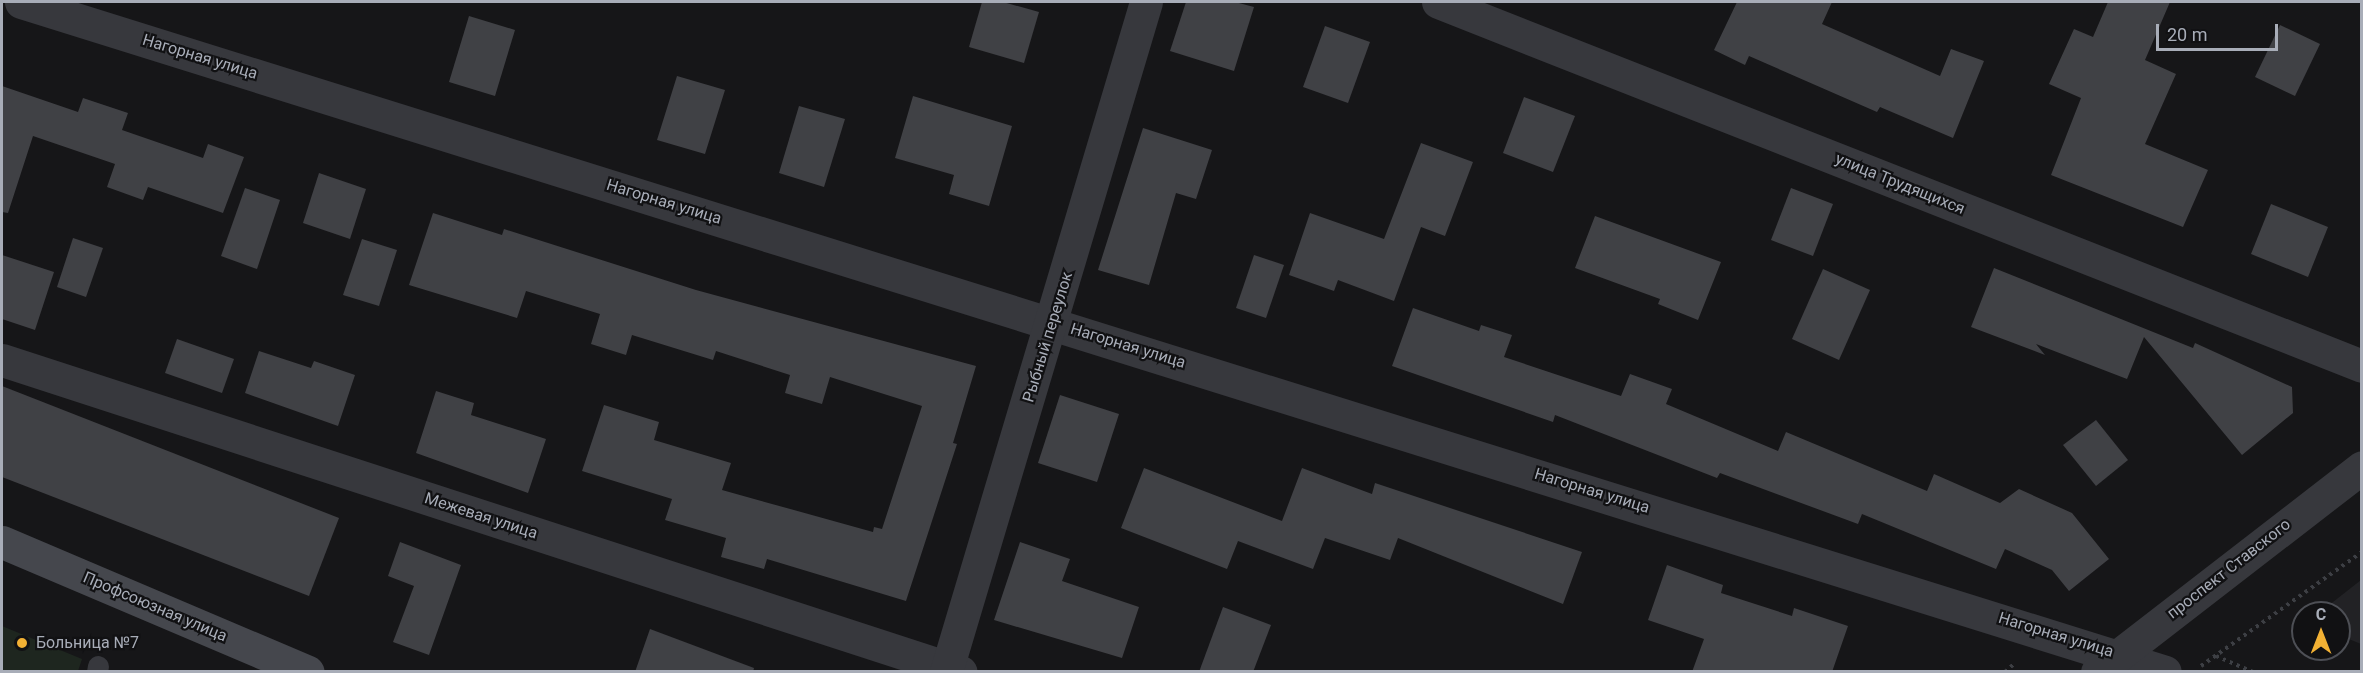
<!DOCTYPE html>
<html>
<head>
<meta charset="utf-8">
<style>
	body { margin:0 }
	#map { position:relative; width:2363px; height:673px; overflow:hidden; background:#161618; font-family:Roboto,sans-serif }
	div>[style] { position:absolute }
	.built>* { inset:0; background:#222225 }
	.green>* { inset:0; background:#1e261f }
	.building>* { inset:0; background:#404145 }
	.path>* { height:4px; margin-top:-2px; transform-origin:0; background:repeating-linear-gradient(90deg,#3d3f44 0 3px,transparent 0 7.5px) }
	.service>* { height:21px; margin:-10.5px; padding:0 10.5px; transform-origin:10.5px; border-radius:10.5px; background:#37383d }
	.minor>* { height:33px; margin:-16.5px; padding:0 16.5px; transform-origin:16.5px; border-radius:16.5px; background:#37383d }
	.tertiary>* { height:33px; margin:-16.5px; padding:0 16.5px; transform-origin:16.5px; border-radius:16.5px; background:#37383d }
	.secondary>* { height:33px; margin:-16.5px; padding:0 16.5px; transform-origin:16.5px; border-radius:16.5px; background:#45474d }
	.dots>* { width:16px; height:16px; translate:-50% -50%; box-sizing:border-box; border:3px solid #111113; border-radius:50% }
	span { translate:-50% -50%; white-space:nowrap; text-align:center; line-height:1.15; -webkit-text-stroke:4.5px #111113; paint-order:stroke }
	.street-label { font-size:16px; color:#a8adb8 }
	.poi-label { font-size:16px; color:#a8adb8 }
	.left { translate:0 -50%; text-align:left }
	.frame { position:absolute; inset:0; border:3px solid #a8adb8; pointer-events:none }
	.north { position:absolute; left:2291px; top:601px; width:60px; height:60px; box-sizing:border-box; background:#111113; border:2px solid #4d4f55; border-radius:50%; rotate:0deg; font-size:16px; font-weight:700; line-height:24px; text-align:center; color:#a8adb8 }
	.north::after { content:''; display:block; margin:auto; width:21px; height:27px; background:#f2b134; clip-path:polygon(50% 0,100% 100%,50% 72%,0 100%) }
	.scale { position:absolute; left:2156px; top:24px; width:122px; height:27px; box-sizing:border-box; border:3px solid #a8adb8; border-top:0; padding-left:8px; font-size:18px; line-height:21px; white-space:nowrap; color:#a8adb8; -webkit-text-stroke:4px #111113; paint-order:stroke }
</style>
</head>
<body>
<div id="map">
	<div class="built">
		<i style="clip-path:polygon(2361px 580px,2361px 644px,2339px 635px,2339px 613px,2319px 613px)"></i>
	</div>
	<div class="green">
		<i style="clip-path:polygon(2px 626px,82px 659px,78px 671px,2px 671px)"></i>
	</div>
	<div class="building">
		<i style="clip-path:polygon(982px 2px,1003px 2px,1039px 12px,1024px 63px,969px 47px)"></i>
		<i style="clip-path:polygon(1186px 2px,1235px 2px,1254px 7px,1234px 71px,1170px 51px)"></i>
		<i style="clip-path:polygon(1737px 2px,1832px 2px,1822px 24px,1940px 76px,1951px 49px,1984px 61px,1953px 138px,1880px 107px,1877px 112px,1749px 56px,1745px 65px,1714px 50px)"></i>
		<i style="clip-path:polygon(2108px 2px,2170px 2px,2145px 60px,2176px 74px,2145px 144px,2208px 170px,2183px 227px,2051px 175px,2081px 98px,2049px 84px,2074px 29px,2093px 37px)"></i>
		<i style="clip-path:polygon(469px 16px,515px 30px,495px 96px,449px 82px)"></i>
		<i style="clip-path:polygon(2280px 25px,2320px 44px,2295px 96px,2255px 77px)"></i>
		<i style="clip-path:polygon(1325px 26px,1370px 42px,1348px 103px,1303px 87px)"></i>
		<i style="clip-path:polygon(677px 76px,725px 90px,705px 154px,657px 140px)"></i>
		<i style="clip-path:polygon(2px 86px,78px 112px,83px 98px,128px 113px,122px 130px,203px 158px,208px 144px,244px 157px,223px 213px,148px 187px,143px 200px,107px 187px,115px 164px,33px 136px,8px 213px,2px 212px)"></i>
		<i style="clip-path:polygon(913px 96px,1012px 126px,989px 206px,949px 194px,954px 175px,895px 158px)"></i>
		<i style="clip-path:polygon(1524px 97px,1575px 116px,1553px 172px,1503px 153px)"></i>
		<i style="clip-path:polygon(799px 106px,845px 119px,824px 187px,779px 173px)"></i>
		<i style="clip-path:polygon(1143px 128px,1212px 150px,1196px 199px,1176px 193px,1149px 285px,1098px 270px)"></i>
		<i style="clip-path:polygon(1421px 143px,1473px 162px,1445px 236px,1421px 227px,1394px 301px,1338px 280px,1334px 291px,1289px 275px,1310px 213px,1384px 239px)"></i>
		<i style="clip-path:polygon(319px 173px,366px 189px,350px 239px,303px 223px)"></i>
		<i style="clip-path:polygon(245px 188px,280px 200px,257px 269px,221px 256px)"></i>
		<i style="clip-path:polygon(1791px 188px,1833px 204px,1813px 256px,1771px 240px)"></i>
		<i style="clip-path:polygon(2271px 204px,2328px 227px,2308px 277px,2251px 254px)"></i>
		<i style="clip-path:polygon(433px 213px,502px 235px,504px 229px,696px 290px,976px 366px,953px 443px,957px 444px,906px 601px,767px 559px,764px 569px,721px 557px,726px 538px,665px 520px,672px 499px,582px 471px,604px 405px,659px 422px,654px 440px,731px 463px,722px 490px,873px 532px,874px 527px,882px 529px,922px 406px,830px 377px,822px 404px,785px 393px,790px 375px,716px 351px,713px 360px,632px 335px,626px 355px,591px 344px,600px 314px,526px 291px,517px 318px,409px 285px)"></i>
		<i style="clip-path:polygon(1595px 216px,1721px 262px,1698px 320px,1658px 304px,1660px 299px,1575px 268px)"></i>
		<i style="clip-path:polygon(73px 238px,103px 248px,86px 297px,57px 287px)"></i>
		<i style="clip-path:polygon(362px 239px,397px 250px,379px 306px,343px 295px)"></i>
		<i style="clip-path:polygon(2px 255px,54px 272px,35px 330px,2px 319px)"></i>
		<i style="clip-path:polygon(1254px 255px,1284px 265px,1266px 318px,1236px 308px)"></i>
		<i style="clip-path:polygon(1994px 268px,2193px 348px,2195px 343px,2292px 387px,2293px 413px,2242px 455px,2144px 337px,2127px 379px,2036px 344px,2045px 355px,1971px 327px)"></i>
		<i style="clip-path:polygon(1823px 269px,1870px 290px,1839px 360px,1792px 339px)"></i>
		<i style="clip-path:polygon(1413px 308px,1479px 331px,1481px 325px,1512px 335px,1504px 357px,1621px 396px,1630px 374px,1672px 389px,1666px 404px,1778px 451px,1786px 432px,1927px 491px,1934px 474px,2000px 503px,2019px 489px,2072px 513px,2109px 559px,2069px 591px,2052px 570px,2005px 549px,1996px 569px,1862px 514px,1858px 524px,1720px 473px,1717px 478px,1555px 415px,1553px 422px,1392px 366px)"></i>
		<i style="clip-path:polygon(177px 339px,234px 359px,222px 393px,165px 373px)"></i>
		<i style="clip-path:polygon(259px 351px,311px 368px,314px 361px,355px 375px,338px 426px,245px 393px)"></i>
		<i style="clip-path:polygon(2px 386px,339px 518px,309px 596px,2px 477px)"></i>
		<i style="clip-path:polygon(436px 391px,474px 403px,471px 415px,546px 439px,528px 493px,416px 453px)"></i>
		<i style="clip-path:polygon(1060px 395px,1119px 414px,1097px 482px,1038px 463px)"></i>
		<i style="clip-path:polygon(2096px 420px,2128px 460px,2096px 486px,2063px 445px)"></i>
		<i style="clip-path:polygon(1144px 468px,1282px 521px,1302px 468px,1372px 494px,1375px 483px,1582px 552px,1563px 604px,1398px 538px,1390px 560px,1325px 538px,1313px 569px,1238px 541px,1227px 569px,1121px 528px)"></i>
		<i style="clip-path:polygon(400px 542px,461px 565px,429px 655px,393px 642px,414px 586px,388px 576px)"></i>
		<i style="clip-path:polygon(1020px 542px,1070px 559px,1062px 581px,1139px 607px,1122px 658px,994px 620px)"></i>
		<i style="clip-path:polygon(1667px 565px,1723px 585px,1721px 593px,1792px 616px,1794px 608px,1848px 626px,1832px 672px,1692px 672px,1704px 639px,1648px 620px)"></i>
		<i style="clip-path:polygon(1223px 607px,1271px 625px,1253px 672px,1199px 672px)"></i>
		<i style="clip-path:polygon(650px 629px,754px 668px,753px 672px,635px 672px)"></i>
	</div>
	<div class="path">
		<i style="left:2216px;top:656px;width:40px;rotate:23.4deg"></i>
		<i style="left:2201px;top:666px;width:197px;rotate:-35.3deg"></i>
		<i style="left:2005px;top:672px;width:12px;rotate:-42deg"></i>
	</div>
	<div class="service">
		<i style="left:97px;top:672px;width:6px;rotate:-81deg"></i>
	</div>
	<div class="minor">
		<i style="left:21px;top:2px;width:2246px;rotate:17.35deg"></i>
		<i style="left:1438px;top:2px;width:993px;rotate:21.5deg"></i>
		<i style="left:2px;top:360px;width:1008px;rotate:18.02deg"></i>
	</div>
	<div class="tertiary">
		<i style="left:946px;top:672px;width:699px;rotate:-73.38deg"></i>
		<i style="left:2097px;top:672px;width:335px;rotate:-37.7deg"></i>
	</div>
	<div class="secondary">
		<i style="left:2px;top:542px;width:332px;rotate:23deg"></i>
	</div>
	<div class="dots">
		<i style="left:22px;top:643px;background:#f2b134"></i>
	</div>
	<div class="street-label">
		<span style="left:200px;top:57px;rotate:17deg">Нагорная улица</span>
		<span style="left:1900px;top:184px;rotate:22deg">улица Трудящихся</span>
		<span style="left:664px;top:202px;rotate:17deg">Нагорная улица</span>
		<span style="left:1048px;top:337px;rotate:-73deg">Рыбный переулок</span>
		<span style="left:1128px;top:346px;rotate:17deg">Нагорная улица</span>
		<span style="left:1592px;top:491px;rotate:17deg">Нагорная улица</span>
		<span style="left:481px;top:516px;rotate:18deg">Межевая улица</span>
		<span style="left:2229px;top:569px;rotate:-38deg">проспект Ставского</span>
		<span style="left:155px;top:607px;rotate:23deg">Профсоюзная улица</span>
		<span style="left:2056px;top:635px;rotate:17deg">Нагорная улица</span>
	</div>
	<div class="poi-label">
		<span class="left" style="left:36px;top:643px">Больница №7</span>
	</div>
	<div class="frame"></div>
	<div class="north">С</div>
	<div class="scale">20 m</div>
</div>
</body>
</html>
